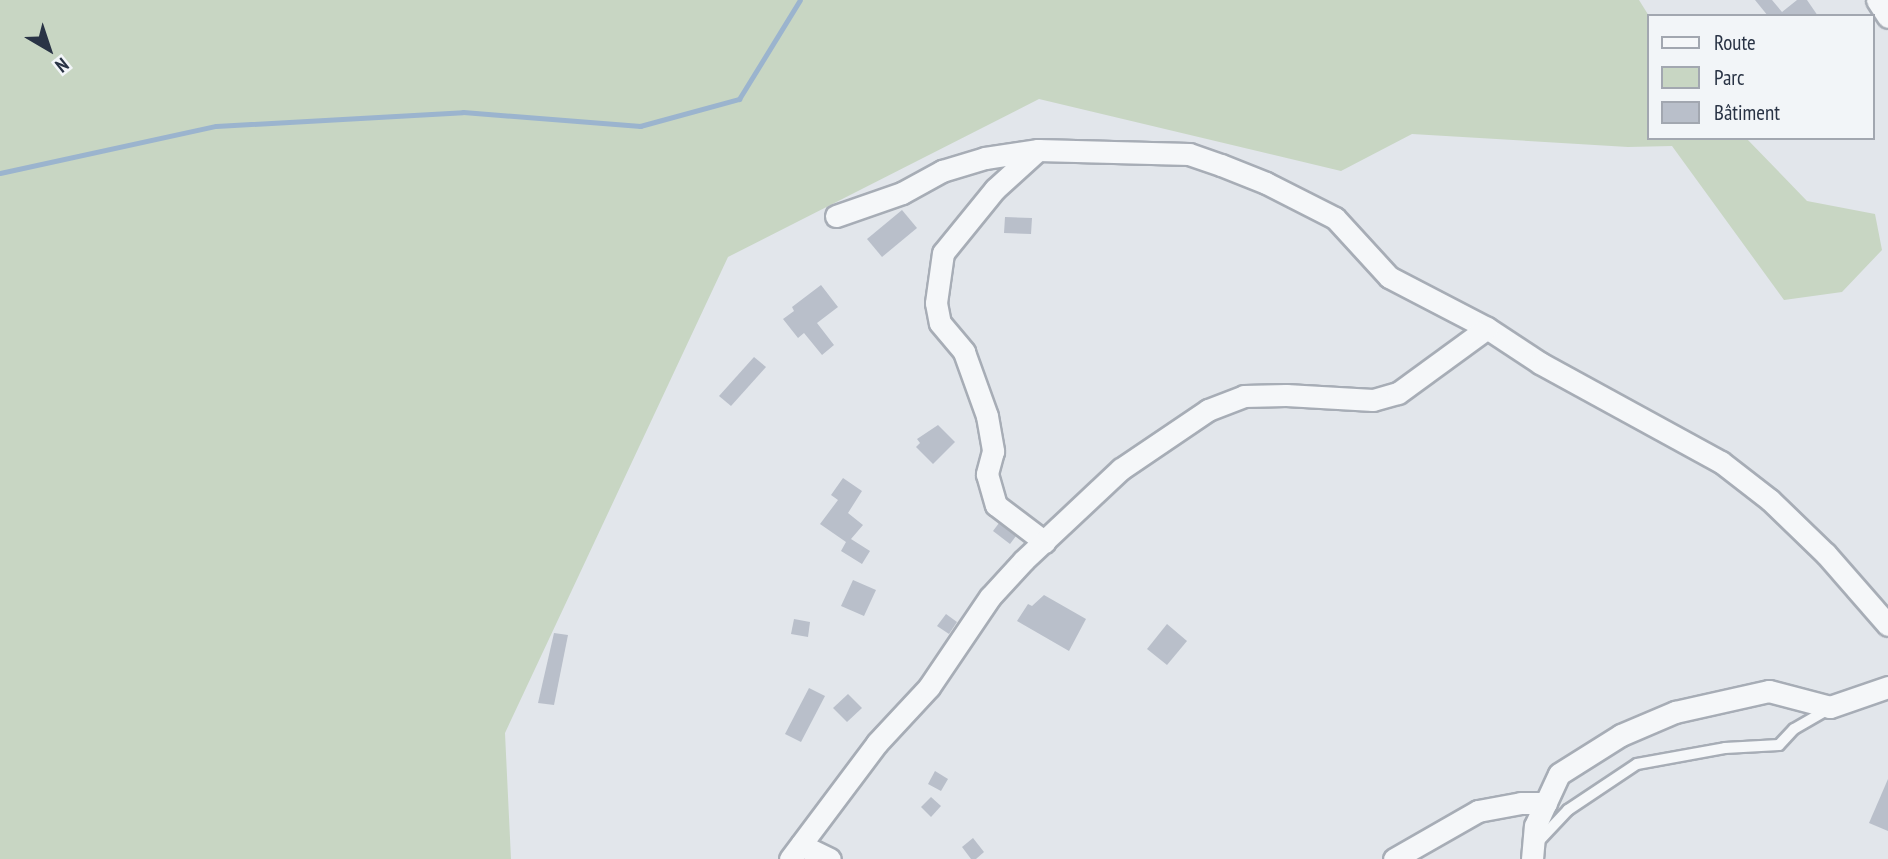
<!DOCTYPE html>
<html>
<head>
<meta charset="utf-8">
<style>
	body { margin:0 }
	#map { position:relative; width:1888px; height:859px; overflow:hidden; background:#e2e6eb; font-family:"PT Sans Narrow",sans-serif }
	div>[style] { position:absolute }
	.green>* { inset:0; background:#c8d6c3 }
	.stream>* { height:5px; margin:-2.5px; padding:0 2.5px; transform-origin:2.5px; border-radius:2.5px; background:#9bb4ce }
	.building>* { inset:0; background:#b9bfca }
	.roads { filter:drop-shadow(2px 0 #a7adb6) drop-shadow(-2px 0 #a7adb6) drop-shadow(0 2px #a7adb6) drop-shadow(0 -2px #a7adb6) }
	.lane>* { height:10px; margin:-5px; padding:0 5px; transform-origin:5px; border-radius:5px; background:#f5f7f9 }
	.street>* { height:21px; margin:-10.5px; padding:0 10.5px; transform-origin:10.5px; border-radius:10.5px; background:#f5f7f9 }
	span { translate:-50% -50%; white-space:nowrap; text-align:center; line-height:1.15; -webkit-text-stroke:6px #f2f5f8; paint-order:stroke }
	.legend { position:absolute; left:1647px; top:14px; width:228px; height:126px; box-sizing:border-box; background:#f2f5f8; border:2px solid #a2a7b0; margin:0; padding:9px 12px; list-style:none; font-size:21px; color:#293345 }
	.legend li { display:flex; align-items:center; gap:14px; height:35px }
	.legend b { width:35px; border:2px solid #a2a7b0 }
	.north { position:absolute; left:14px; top:14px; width:70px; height:70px; -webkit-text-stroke:5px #f2f5f8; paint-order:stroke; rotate:141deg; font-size:19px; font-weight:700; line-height:28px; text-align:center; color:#293345 }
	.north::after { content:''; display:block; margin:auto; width:24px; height:32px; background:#293345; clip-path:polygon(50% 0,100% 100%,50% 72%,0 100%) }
</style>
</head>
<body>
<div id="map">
	<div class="green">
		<i style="clip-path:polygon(0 0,1639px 0,1649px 16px,1648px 138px,1746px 138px,1807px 201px,1875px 214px,1882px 250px,1842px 292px,1784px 300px,1672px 146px,1628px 147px,1412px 134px,1341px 171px,1039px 99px,728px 257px,505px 733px,511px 859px,0 859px)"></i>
	</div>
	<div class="stream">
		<i style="left:0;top:173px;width:221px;rotate:-12.3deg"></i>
		<i style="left:216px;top:126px;width:247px;rotate:-3.2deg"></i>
		<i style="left:463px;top:112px;width:178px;rotate:4.5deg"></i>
		<i style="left:640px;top:126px;width:103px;rotate:-15.3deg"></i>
		<i style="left:739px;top:99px;width:116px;rotate:-58.4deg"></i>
	</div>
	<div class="building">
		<i style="clip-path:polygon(1755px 0,1772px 0,1782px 12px,1797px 0,1807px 0,1818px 16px,1768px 16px)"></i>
		<i style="clip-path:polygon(902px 210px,917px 228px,882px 257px,867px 239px)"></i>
		<i style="clip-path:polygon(1005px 217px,1032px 218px,1031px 234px,1004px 233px)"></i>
		<i style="clip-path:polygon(821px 285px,838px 307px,817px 323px,834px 345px,822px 355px,804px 333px,798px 338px,783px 319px,794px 311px,792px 307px)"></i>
		<i style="clip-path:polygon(754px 357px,766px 367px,731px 406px,719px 396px)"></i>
		<i style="clip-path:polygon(938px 425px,955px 442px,933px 464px,916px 447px,920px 443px,917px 439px)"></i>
		<i style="clip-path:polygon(843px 478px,862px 491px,848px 513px,863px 525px,851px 539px,870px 551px,862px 564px,841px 551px,846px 542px,820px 524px,838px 500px,831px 495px)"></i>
		<i style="clip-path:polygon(999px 523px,1016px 536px,1010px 544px,993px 531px)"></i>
		<i style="clip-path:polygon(853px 580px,876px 590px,864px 616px,841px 606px)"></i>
		<i style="clip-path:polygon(1044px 595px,1086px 619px,1069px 651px,1017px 621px,1028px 604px,1032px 606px)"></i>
		<i style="clip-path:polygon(946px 614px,957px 622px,949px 634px,937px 626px)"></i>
		<i style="clip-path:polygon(794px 619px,810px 622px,808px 637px,791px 634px)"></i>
		<i style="clip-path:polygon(1167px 624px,1187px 641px,1167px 665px,1147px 649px)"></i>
		<i style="clip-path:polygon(554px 633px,568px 635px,554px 705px,538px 703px)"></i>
		<i style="clip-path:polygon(809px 688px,825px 696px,801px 742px,785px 734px)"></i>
		<i style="clip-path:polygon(848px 694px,862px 708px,847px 722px,833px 708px)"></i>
		<i style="clip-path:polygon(935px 771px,948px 779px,941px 791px,928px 784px)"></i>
		<i style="clip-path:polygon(1888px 779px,1888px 831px,1869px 823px)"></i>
		<i style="clip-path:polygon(931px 797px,941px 806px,931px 817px,921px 807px)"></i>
		<i style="clip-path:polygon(973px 838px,984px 852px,976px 859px,971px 859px,962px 847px)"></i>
	</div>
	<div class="roads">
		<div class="lane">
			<i style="left:1536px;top:844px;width:47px;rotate:-46.7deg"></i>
			<i style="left:1568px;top:810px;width:83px;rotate:-33.7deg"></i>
			<i style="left:1637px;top:764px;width:89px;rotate:-10.3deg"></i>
			<i style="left:1725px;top:748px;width:54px;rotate:-3.2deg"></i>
			<i style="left:1779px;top:745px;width:22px;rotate:-47deg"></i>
			<i style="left:1794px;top:729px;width:39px;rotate:-30deg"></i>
		</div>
		<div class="street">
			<i style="left:1877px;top:0;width:20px;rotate:57deg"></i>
			<i style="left:1038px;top:150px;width:58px;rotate:137.8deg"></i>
			<i style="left:995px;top:189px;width:82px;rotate:129.1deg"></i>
			<i style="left:943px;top:253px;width:50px;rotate:98deg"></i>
			<i style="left:936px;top:303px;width:20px;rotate:79deg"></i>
			<i style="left:940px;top:323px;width:38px;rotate:50deg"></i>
			<i style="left:964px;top:352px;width:68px;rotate:70.2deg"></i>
			<i style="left:987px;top:416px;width:36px;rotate:80deg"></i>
			<i style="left:993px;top:451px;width:24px;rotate:105deg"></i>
			<i style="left:987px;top:474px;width:32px;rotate:74deg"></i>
			<i style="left:996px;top:505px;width:61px;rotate:37.1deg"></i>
			<i style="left:836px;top:216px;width:70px;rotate:-19.2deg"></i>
			<i style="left:902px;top:193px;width:46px;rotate:-28.8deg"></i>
			<i style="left:942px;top:171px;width:45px;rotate:-16.8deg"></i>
			<i style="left:985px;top:158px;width:54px;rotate:-8.6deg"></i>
			<i style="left:1038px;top:150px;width:151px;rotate:1.5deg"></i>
			<i style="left:1189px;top:154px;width:34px;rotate:19deg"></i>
			<i style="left:1221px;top:165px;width:48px;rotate:21.8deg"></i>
			<i style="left:1266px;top:183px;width:77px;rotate:26.9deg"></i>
			<i style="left:1335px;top:218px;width:80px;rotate:47.5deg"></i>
			<i style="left:1389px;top:277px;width:110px;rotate:27.5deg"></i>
			<i style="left:1487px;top:328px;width:64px;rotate:33.4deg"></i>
			<i style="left:1540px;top:363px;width:206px;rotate:28.7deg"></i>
			<i style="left:1721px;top:462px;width:62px;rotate:37.8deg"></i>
			<i style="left:1770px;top:500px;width:78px;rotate:44deg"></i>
			<i style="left:1826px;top:554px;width:94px;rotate:48.9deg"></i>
			<i style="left:801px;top:845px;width:32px;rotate:26deg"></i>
			<i style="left:790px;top:859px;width:145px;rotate:-53.1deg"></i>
			<i style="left:877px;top:743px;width:76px;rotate:-47.1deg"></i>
			<i style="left:929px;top:687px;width:109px;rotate:-55.9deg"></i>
			<i style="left:990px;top:597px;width:50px;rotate:-47.4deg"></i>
			<i style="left:1024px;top:560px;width:133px;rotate:-43.2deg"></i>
			<i style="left:1121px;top:469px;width:105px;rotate:-34.1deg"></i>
			<i style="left:1208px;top:410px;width:39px;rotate:-21deg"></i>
			<i style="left:1244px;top:396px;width:42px;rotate:-1.4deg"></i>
			<i style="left:1286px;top:395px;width:87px;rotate:3.3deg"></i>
			<i style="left:1373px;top:400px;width:26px;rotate:-16deg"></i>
			<i style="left:1398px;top:393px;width:110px;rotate:-36.1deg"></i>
			<i style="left:1394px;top:859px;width:97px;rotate:-29.7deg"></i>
			<i style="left:1478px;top:811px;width:44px;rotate:-10.5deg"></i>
			<i style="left:1521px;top:803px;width:25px"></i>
			<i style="left:1532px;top:859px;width:33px;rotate:-85deg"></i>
			<i style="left:1535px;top:826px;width:57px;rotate:-65.2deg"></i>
			<i style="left:1559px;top:774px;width:73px;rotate:-32.2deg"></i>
			<i style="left:1621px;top:735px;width:59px;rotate:-23.1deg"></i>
			<i style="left:1675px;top:712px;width:96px;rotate:-12.6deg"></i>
			<i style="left:1769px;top:691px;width:63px;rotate:14.7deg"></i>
			<i style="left:1830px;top:707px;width:61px;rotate:-19deg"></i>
		</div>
	</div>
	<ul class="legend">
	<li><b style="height:9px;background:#f5f7f9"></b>Route</li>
	<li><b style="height:19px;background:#c8d6c3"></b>Parc</li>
	<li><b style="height:19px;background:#b9bfca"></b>Bâtiment</li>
	</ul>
	<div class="north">N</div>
</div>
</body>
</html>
